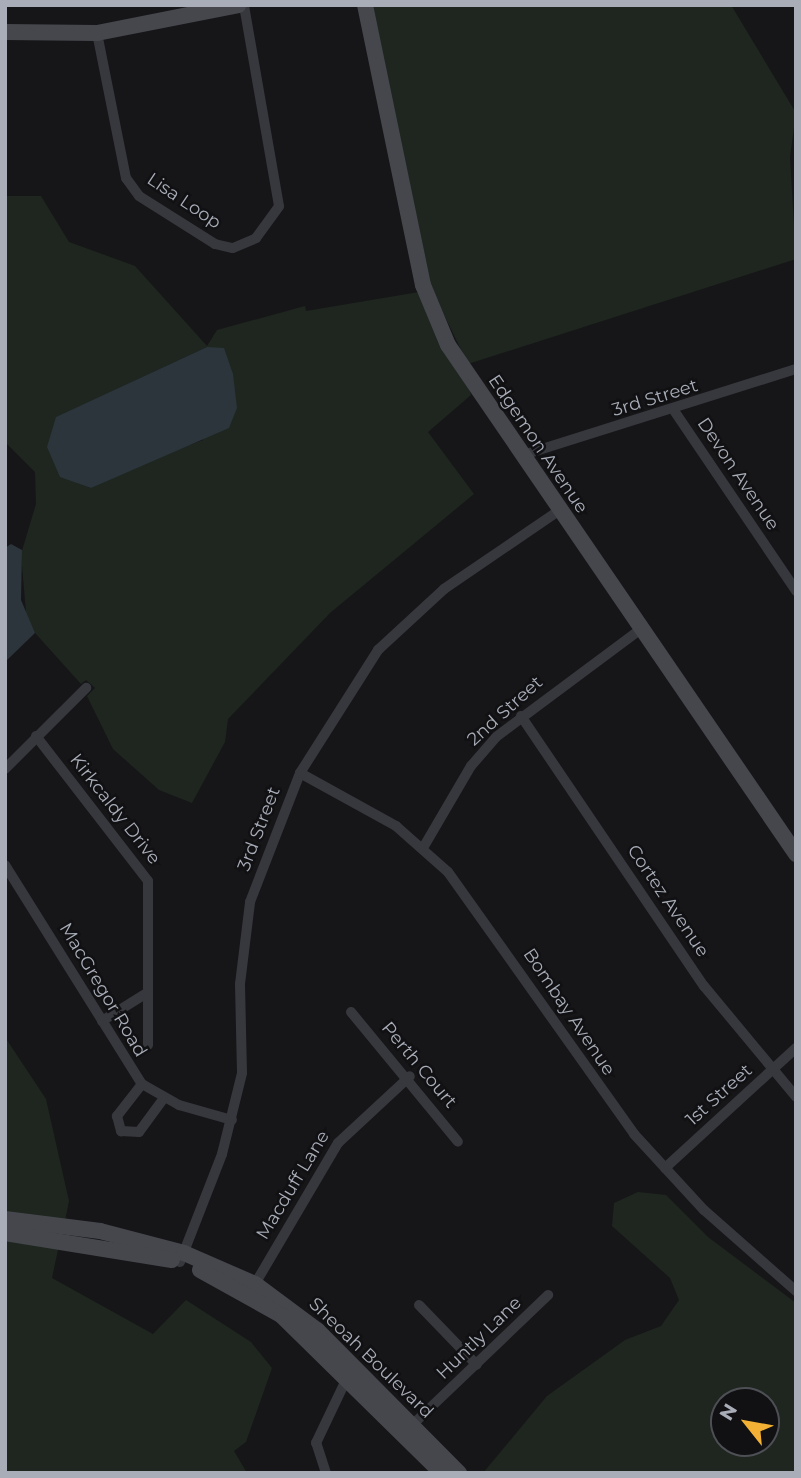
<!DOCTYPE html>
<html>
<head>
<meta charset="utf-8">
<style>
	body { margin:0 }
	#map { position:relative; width:801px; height:1478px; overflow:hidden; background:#161618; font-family:Montserrat,sans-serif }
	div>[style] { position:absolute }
	.green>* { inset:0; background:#1e261f }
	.water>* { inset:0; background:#2c353c }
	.street>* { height:10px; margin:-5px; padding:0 5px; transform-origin:5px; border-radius:5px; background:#37383d }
	.secondary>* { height:16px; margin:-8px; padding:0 8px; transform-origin:8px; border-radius:8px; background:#45474d }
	span { translate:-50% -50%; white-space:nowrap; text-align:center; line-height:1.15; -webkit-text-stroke:5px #111113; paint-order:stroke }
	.street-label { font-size:18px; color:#a8adb8 }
	.frame { position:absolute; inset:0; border:7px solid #a8adb8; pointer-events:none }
	.north { position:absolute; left:710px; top:1387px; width:70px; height:70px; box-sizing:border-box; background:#111113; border:2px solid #4d4f55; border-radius:50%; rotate:301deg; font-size:19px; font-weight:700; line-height:28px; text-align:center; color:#a8adb8 }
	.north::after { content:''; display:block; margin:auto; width:24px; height:32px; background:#f2b134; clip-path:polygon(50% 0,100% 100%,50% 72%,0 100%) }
</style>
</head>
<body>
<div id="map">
	<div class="green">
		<i style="clip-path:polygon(371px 5px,731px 5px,796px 113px,790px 157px,796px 259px,468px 364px,429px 284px)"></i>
		<i style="clip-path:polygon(evenodd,5px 196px,41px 196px,69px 242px,135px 266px,207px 346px,217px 330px,305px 306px,306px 311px,419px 292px,443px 348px,469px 387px,471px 395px,428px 432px,474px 494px,330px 613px,228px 719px,225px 742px,192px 803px,159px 790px,113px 749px,87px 696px,95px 688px,86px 680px,81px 684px,27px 624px,21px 554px,36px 504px,35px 472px,5px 442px,5px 196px,207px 347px,203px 440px,136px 464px,91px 488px,60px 476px,57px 417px,207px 347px)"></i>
		<i style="clip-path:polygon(5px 1037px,46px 1099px,69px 1201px,65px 1221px,5px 1213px)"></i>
		<i style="clip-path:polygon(evenodd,638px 1192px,666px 1195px,708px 1237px,796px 1303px,796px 1473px,483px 1473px,547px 1396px,625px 1340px,661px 1326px,679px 1300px,670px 1278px,612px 1226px,614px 1203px,638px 1192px,724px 1401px,766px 1401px,766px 1443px,724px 1443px,724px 1401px)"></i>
		<i style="clip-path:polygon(5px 1238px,59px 1245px,52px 1278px,153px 1334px,186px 1300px,251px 1342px,272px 1368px,246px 1442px,234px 1451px,247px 1473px,5px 1473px)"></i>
	</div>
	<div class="water">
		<i style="clip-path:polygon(207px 347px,224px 348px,233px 374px,237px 408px,229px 428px,91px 488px,60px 477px,47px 447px,56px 417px)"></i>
		<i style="clip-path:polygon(11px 544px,22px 550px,21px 600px,35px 633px,5px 662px,5px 548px)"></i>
	</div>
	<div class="street">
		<i style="left:97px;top:33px;width:148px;rotate:78.7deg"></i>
		<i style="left:126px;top:178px;width:22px;rotate:54deg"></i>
		<i style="left:139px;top:196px;width:90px;rotate:32.3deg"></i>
		<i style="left:215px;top:244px;width:18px;rotate:13deg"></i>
		<i style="left:233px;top:248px;width:25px;rotate:-23deg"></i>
		<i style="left:256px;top:238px;width:39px;rotate:-54deg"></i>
		<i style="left:279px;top:206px;width:204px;rotate:-99.9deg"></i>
		<i style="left:675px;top:412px;width:216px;rotate:55.9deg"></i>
		<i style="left:523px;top:455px;width:286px;rotate:-17.5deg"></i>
		<i style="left:521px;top:716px;width:326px;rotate:55.9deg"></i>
		<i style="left:704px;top:986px;width:144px;rotate:50.3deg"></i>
		<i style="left:36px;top:736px;width:183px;rotate:52.3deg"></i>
		<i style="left:148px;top:881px;width:164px;rotate:90deg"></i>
		<i style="left:5px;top:769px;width:115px;rotate:-45deg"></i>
		<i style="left:300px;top:773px;width:110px;rotate:28.9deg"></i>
		<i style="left:396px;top:826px;width:69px;rotate:41.5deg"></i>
		<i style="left:448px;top:872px;width:321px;rotate:54.6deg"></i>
		<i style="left:634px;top:1134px;width:103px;rotate:47.4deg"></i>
		<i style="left:704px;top:1210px;width:123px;rotate:41.4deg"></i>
		<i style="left:423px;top:848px;width:95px;rotate:-59.7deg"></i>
		<i style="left:471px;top:766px;width:38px;rotate:-49deg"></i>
		<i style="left:496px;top:737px;width:182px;rotate:-36.7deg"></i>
		<i style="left:5px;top:865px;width:258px;rotate:58deg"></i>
		<i style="left:142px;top:1084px;width:43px;rotate:29.6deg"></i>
		<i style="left:179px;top:1105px;width:55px;rotate:15.8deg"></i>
		<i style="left:351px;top:1012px;width:168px;rotate:50.5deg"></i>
		<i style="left:102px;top:1021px;width:51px;rotate:-32.1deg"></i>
		<i style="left:142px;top:1084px;width:41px;rotate:128deg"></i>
		<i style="left:117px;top:1116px;width:16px;rotate:75deg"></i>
		<i style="left:121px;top:1131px;width:18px;rotate:3deg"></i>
		<i style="left:139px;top:1132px;width:42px;rotate:-53.7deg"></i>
		<i style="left:665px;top:1168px;width:178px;rotate:-42.5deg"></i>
		<i style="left:180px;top:1262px;width:116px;rotate:-68.7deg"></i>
		<i style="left:222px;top:1154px;width:83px;rotate:-76.1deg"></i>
		<i style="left:242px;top:1073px;width:89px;rotate:-91.3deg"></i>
		<i style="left:240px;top:984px;width:83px;rotate:-83deg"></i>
		<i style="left:250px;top:902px;width:138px;rotate:-68.8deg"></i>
		<i style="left:300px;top:773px;width:146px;rotate:-57.6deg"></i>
		<i style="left:378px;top:650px;width:90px;rotate:-42.7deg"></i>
		<i style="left:444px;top:589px;width:140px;rotate:-34.3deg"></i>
		<i style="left:252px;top:1289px;width:169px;rotate:-59.5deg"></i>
		<i style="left:338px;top:1143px;width:98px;rotate:-42.9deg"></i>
		<i style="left:419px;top:1305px;width:83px;rotate:46deg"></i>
		<i style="left:408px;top:1429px;width:194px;rotate:-43.7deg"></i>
		<i style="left:326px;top:1473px;width:32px;rotate:-108deg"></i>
		<i style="left:316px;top:1443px;width:74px;rotate:-64.5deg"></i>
	</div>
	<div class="secondary">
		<i style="left:365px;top:5px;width:286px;rotate:78.3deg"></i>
		<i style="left:423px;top:285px;width:65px;rotate:67.4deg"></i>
		<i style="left:448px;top:345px;width:617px;rotate:55.64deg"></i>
		<i style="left:5px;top:32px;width:92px;rotate:0.6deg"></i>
		<i style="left:97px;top:33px;width:144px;rotate:-11.2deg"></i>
		<i style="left:5px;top:1219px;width:96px;rotate:7.2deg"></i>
		<i style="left:100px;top:1231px;width:87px;rotate:14.7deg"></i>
		<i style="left:184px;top:1253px;width:77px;rotate:23.6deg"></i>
		<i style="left:255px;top:1284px;width:77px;rotate:36.6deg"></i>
		<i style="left:317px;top:1330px;width:202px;rotate:45.2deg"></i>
		<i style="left:5px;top:1233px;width:169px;rotate:9.2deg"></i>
		<i style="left:200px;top:1270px;width:93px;rotate:29.1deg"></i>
		<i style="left:281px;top:1315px;width:226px;rotate:44.5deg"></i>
	</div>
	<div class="street-label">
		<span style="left:184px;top:201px;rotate:34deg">Lisa Loop</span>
		<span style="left:655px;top:398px;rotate:-17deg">3rd Street</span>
		<span style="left:538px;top:444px;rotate:56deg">Edgemon Avenue</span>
		<span style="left:738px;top:474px;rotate:56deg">Devon Avenue</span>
		<span style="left:505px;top:711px;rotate:-42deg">2nd Street</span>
		<span style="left:115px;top:809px;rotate:52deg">Kirkcaldy Drive</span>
		<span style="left:259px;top:829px;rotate:-69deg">3rd Street</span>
		<span style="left:668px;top:901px;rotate:56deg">Cortez Avenue</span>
		<span style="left:103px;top:990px;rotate:59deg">MacGregor Road</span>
		<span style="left:569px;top:1012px;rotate:56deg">Bombay Avenue</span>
		<span style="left:419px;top:1065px;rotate:50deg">Perth Court</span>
		<span style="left:719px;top:1095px;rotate:-42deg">1st Street</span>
		<span style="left:293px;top:1185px;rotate:-59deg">Macduff Lane</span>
		<span style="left:479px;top:1338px;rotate:-44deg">Huntly Lane</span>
		<span style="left:371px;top:1358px;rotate:44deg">Sheoah Boulevard</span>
	</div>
	<div class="frame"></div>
	<div class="north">N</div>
</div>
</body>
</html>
